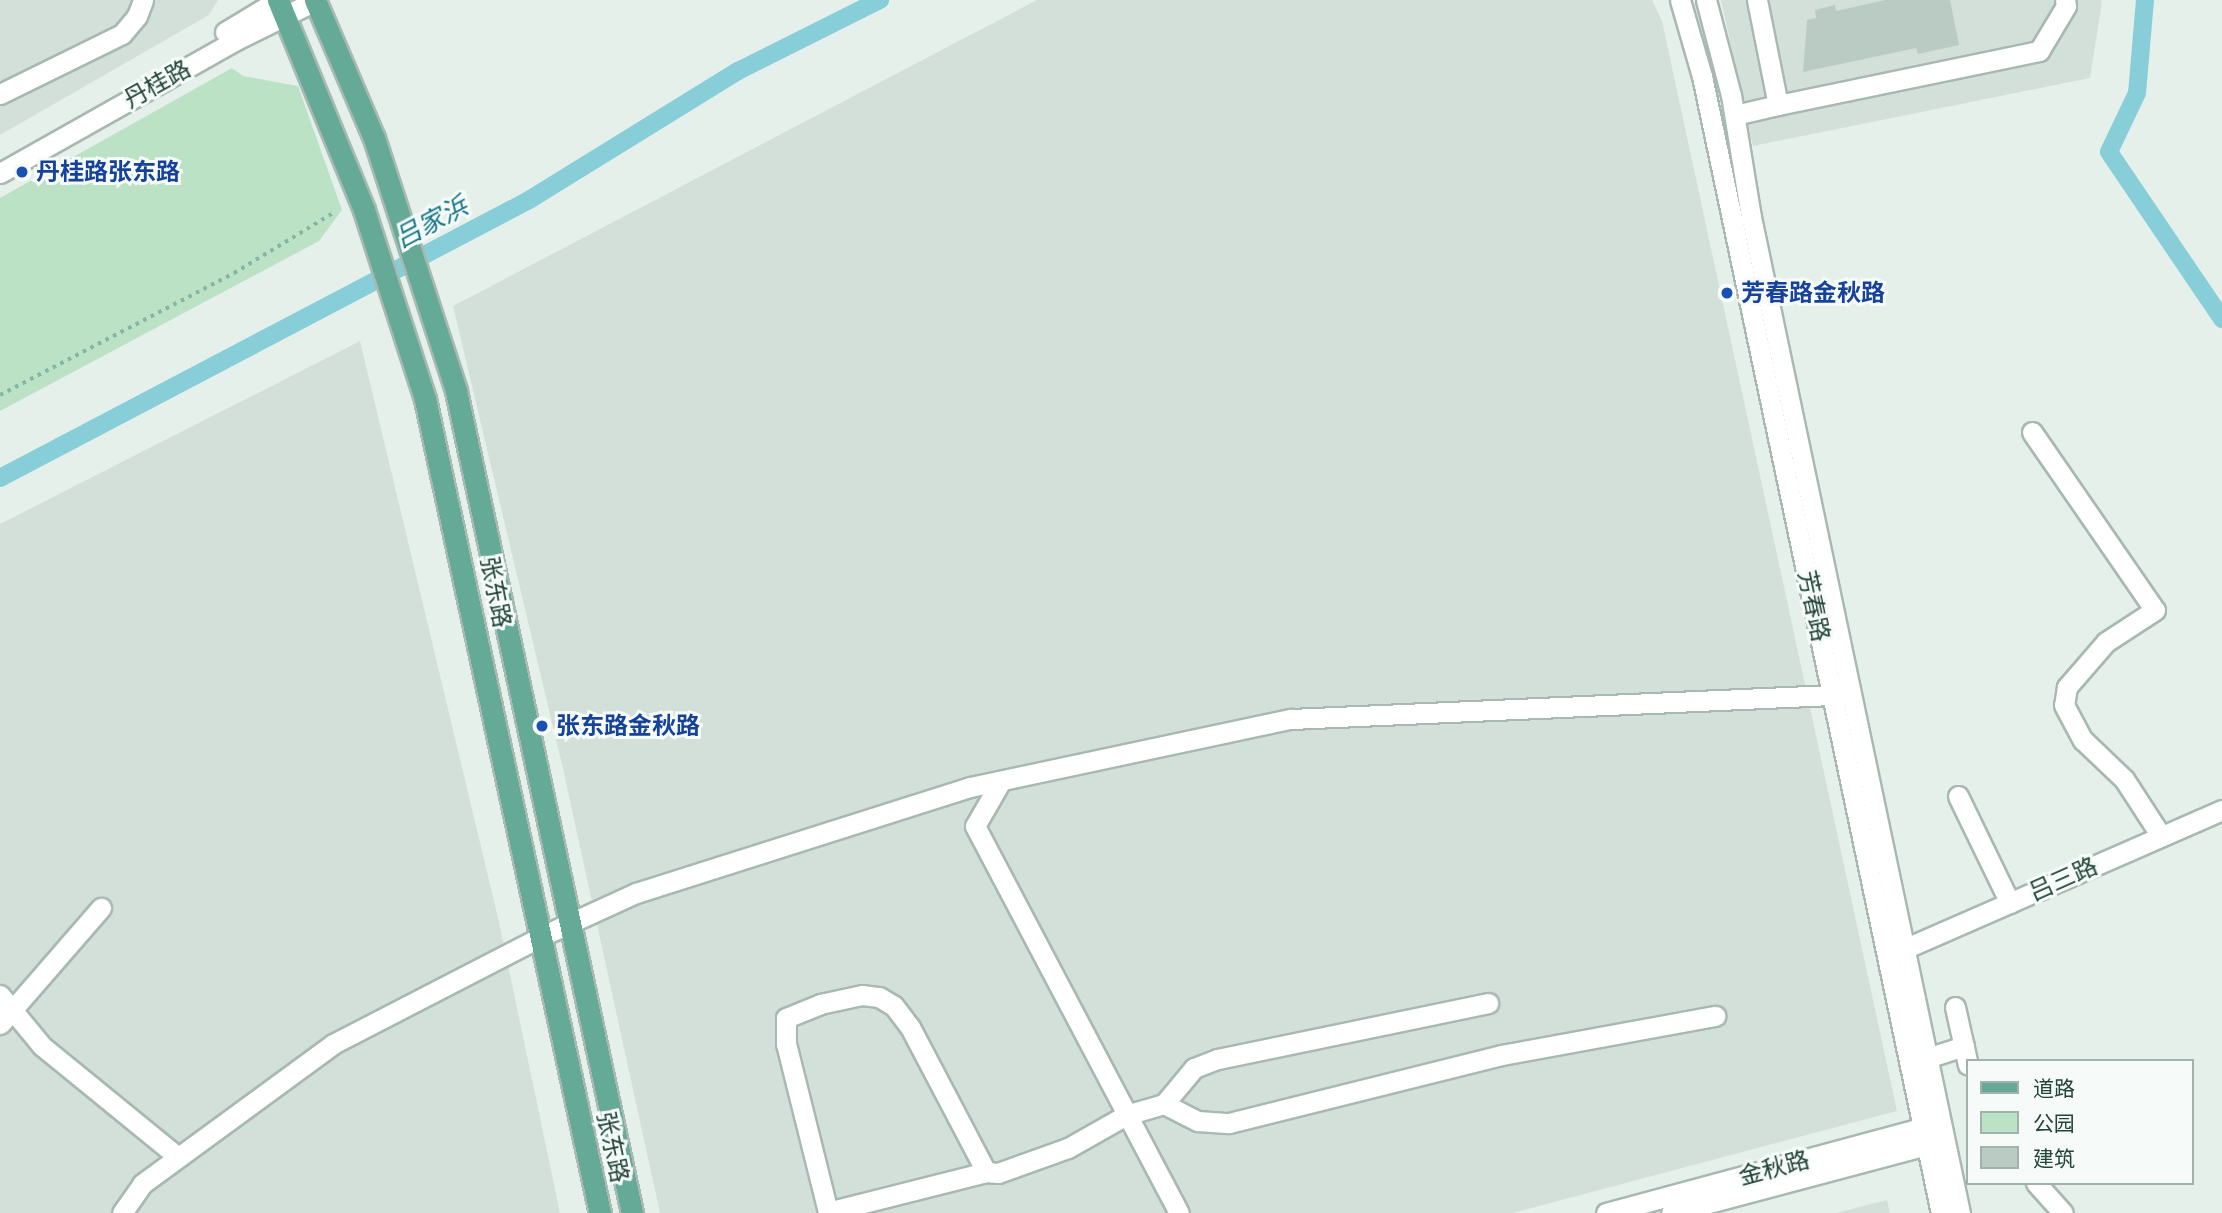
<!DOCTYPE html>
<html>
<head>
<meta charset="utf-8">
<style>
	body { margin:0 }
	#map { position:relative; width:2222px; height:1213px; overflow:hidden; background:#e5f0eb; font-family:"Titillium Web","Noto Sans SC",sans-serif }
	div>[style] { position:absolute }
	.built>* { inset:0; background:#d3e0da }
	.green>* { inset:0; background:#bce2c6 }
	.canal>* { height:18px; margin:-9px; padding:0 9px; transform-origin:9px; border-radius:9px; background:#88ced9 }
	.building>* { inset:0; background:#bacbc4 }
	.path>* { height:3.5px; margin-top:-1.75px; transform-origin:0; background:repeating-linear-gradient(90deg,#82b6a5 0 3.5px,transparent 0 8.5px) }
	.roads { filter:drop-shadow(2px 0 #a7b9b2) drop-shadow(-2px 0 #a7b9b2) drop-shadow(0 2px #a7b9b2) drop-shadow(0 -2px #a7b9b2) }
	.minor>* { height:19px; margin:-9.5px; padding:0 9.5px; transform-origin:9.5px; border-radius:9.5px; background:#fff }
	.major>* { height:21px; margin:-10.5px; padding:0 10.5px; transform-origin:10.5px; border-radius:10.5px; background:#65a997 }
	.dots>* { width:19px; height:19px; translate:-50% -50%; box-sizing:border-box; border:4px solid #f6fbf9; border-radius:50% }
	span { translate:-50% -50%; white-space:nowrap; text-align:center; line-height:1.15; -webkit-text-stroke:6px #f6fbf9; paint-order:stroke }
	.street-label { font-size:24px; color:#22443a }
	.transit-label { font-size:24px; color:#164399; font-weight:700 }
	.left { translate:0 -50%; text-align:left }
	.water-label { font-size:26px; color:#147687; font-style:italic }
	.legend { position:absolute; left:1966px; top:1059px; width:228px; height:126px; box-sizing:border-box; background:#f6fbf9; border:2px solid #a1b2ad; margin:0; padding:9px 12px; list-style:none; font-size:21px; color:#22443a }
	.legend li { display:flex; align-items:center; gap:14px; height:35px }
	.legend b { width:35px; border:2px solid #a1b2ad }
</style>
</head>
<body>
<div id="map">
	<div class="built">
		<i style="clip-path:polygon(0 0,218px 0,209px 15px,0 135px)"></i>
		<i style="clip-path:polygon(1037px 0,1652px 0,1662px 21px,1897px 1111px,1513px 1213px,660px 1213px,563px 769px,453px 306px)"></i>
		<i style="clip-path:polygon(1721px 0,2101px 0,2102px 2px,2090px 78px,1753px 146px)"></i>
		<i style="clip-path:polygon(360px 341px,499px 922px,560px 1213px,0 1213px,0 524px)"></i>
		<i style="clip-path:polygon(1887px 1200px,1890px 1213px,1836px 1213px)"></i>
	</div>
	<div class="green">
		<i style="clip-path:polygon(232px 68px,243px 76px,298px 86px,342px 210px,319px 241px,0 411px,0 198px)"></i>
	</div>
	<div class="canal">
		<i style="left:2145px;top:0;width:93px;rotate:94.9deg"></i>
		<i style="left:2137px;top:93px;width:65px;rotate:115.4deg"></i>
		<i style="left:2109px;top:152px;width:202px;rotate:55.9deg"></i>
		<i style="left:0;top:478px;width:598px;rotate:-27.72deg"></i>
		<i style="left:529px;top:200px;width:246px;rotate:-31.7deg"></i>
		<i style="left:738px;top:71px;width:159px;rotate:-26.6deg"></i>
	</div>
	<div class="building">
		<i style="clip-path:polygon(1885px 0,1950px 0,1959px 45px,1918px 54px,1916px 48px,1803px 72px,1807px 20px,1816px 18px,1815px 10px,1835px 5px,1836px 11px)"></i>
	</div>
	<div class="path">
		<i style="left:0;top:395px;width:264px;rotate:-27.5deg"></i>
		<i style="left:234px;top:273px;width:116px;rotate:-31.2deg"></i>
	</div>
	<div class="roads">
		<div class="minor">
			<i style="left:1680px;top:0;width:79px;rotate:73.9deg"></i>
			<i style="left:1702px;top:76px;width:1162px;rotate:78.13deg"></i>
			<i style="left:1706px;top:0;width:98px;rotate:75.3deg"></i>
			<i style="left:1731px;top:95px;width:124px;rotate:80.7deg"></i>
			<i style="left:1751px;top:217px;width:1018px;rotate:78.15deg"></i>
			<i style="left:1757px;top:0;width:107px;rotate:78.7deg"></i>
			<i style="left:1778px;top:105px;width:267px;rotate:-11.7deg"></i>
			<i style="left:2039px;top:51px;width:52px;rotate:-59deg"></i>
			<i style="left:2066px;top:6px;width:6px;rotate:-99deg"></i>
			<i style="left:225px;top:32px;width:62px;rotate:-31.1deg"></i>
			<i style="left:0;top:94px;width:136px;rotate:-26.2deg"></i>
			<i style="left:122px;top:34px;width:23px;rotate:-50deg"></i>
			<i style="left:137px;top:16px;width:17px;rotate:-69deg"></i>
			<i style="left:1735px;top:115px;width:44px;rotate:-13.1deg"></i>
			<i style="left:0;top:173px;width:271px;rotate:-29.4deg"></i>
			<i style="left:236px;top:40px;width:90px;rotate:-26.3deg"></i>
			<i style="left:2032px;top:432px;width:216px;rotate:55.4deg"></i>
			<i style="left:2155px;top:610px;width:59px;rotate:146.9deg"></i>
			<i style="left:2106px;top:642px;width:60px;rotate:130.9deg"></i>
			<i style="left:2067px;top:687px;width:18px;rotate:99deg"></i>
			<i style="left:2064px;top:705px;width:40px;rotate:62deg"></i>
			<i style="left:2083px;top:740px;width:57px;rotate:43.6deg"></i>
			<i style="left:2124px;top:779px;width:68px;rotate:57deg"></i>
			<i style="left:1001px;top:781px;width:52px;rotate:120deg"></i>
			<i style="left:975px;top:826px;width:437px;rotate:62.2deg"></i>
			<i style="left:1958px;top:796px;width:119px;rotate:64.1deg"></i>
			<i style="left:1904px;top:949px;width:347px;rotate:-23.6deg"></i>
			<i style="left:0;top:995px;width:66px;rotate:50.5deg"></i>
			<i style="left:42px;top:1046px;width:176px;rotate:39.2deg"></i>
			<i style="left:1955px;top:1007px;width:59px;rotate:77.4deg"></i>
			<i style="left:0;top:1024px;width:154px;rotate:-49deg"></i>
			<i style="left:1927px;top:1058px;width:39px;rotate:-18deg"></i>
			<i style="left:1164px;top:1104px;width:38px;rotate:27deg"></i>
			<i style="left:1198px;top:1121px;width:31px;rotate:4deg"></i>
			<i style="left:1229px;top:1123px;width:281px;rotate:-14deg"></i>
			<i style="left:1502px;top:1055px;width:217px;rotate:-10.4deg"></i>
			<i style="left:986px;top:1172px;width:163px;rotate:165.8deg"></i>
			<i style="left:828px;top:1212px;width:173px;rotate:-104deg"></i>
			<i style="left:786px;top:1044px;width:26px;rotate:-90deg"></i>
			<i style="left:786px;top:1018px;width:37px;rotate:-22deg"></i>
			<i style="left:820px;top:1004px;width:43px;rotate:-12.1deg"></i>
			<i style="left:862px;top:995px;width:17px;rotate:7deg"></i>
			<i style="left:879px;top:997px;width:17px;rotate:31deg"></i>
			<i style="left:894px;top:1006px;width:26px;rotate:53deg"></i>
			<i style="left:910px;top:1027px;width:164px;rotate:62.3deg"></i>
			<i style="left:986px;top:1172px;width:12px;rotate:5deg"></i>
			<i style="left:998px;top:1173px;width:74px;rotate:-19.7deg"></i>
			<i style="left:1068px;top:1148px;width:67px;rotate:-29.6deg"></i>
			<i style="left:1126px;top:1115px;width:40px;rotate:-16deg"></i>
			<i style="left:1164px;top:1104px;width:47px;rotate:-50.2deg"></i>
			<i style="left:1194px;top:1068px;width:26px;rotate:-21deg"></i>
			<i style="left:1218px;top:1059px;width:276px;rotate:-11.7deg"></i>
			<i style="left:2036px;top:1183px;width:40px;rotate:48deg"></i>
			<i style="left:122px;top:1213px;width:35px;rotate:-55deg"></i>
			<i style="left:142px;top:1184px;width:237px;rotate:-36.2deg"></i>
			<i style="left:333px;top:1044px;width:235px;rotate:-27.3deg"></i>
			<i style="left:542px;top:936px;width:103px;rotate:-24.6deg"></i>
			<i style="left:636px;top:893px;width:350px;rotate:-17.6deg"></i>
			<i style="left:970px;top:787px;width:328px;rotate:-12deg"></i>
			<i style="left:1291px;top:719px;width:543px;rotate:-2.54deg"></i>
			<i style="left:1606px;top:1213px;width:339px;rotate:-15.1deg"></i>
			<i style="left:1671px;top:1213px;width:275px;rotate:-14.9deg"></i>
		</div>
		<div class="major">
			<i style="left:278px;top:0;width:227px;rotate:67.7deg"></i>
			<i style="left:364px;top:210px;width:199px;rotate:72.1deg"></i>
			<i style="left:425px;top:399px;width:833px;rotate:77.87deg"></i>
			<i style="left:315px;top:0;width:150px;rotate:66.9deg"></i>
			<i style="left:374px;top:138px;width:266px;rotate:72deg"></i>
			<i style="left:456px;top:391px;width:841px;rotate:77.91deg"></i>
		</div>
	</div>
	<div class="dots">
		<i style="left:22px;top:172px;background:#1a4fb4"></i>
		<i style="left:1727px;top:293px;background:#1a4fb4"></i>
		<i style="left:542px;top:726px;background:#1a4fb4"></i>
	</div>
	<div class="street-label">
		<span style="left:157px;top:84px;rotate:-29deg">丹桂路</span>
		<span style="left:496px;top:592px;rotate:79deg">张东路</span>
		<span style="left:1814px;top:606px;rotate:78deg">芳春路</span>
		<span style="left:2063px;top:879px;rotate:-24deg">吕三路</span>
		<span style="left:613px;top:1147px;rotate:78deg">张东路</span>
		<span style="left:1774px;top:1168px;rotate:-15deg">金秋路</span>
	</div>
	<div class="transit-label">
		<span class="left" style="left:36px;top:172px">丹桂路张东路</span>
		<span class="left" style="left:1741px;top:293px">芳春路金秋路</span>
		<span class="left" style="left:556px;top:726px">张东路金秋路</span>
	</div>
	<div class="water-label">
		<span style="left:431px;top:222px;rotate:-28deg">吕家浜</span>
	</div>
	<ul class="legend">
	<li><b style="height:9px;background:#65a997"></b>道路</li>
	<li><b style="height:19px;background:#bce2c6"></b>公园</li>
	<li><b style="height:19px;background:#bacbc4"></b>建筑</li>
	</ul>
</div>
</body>
</html>
